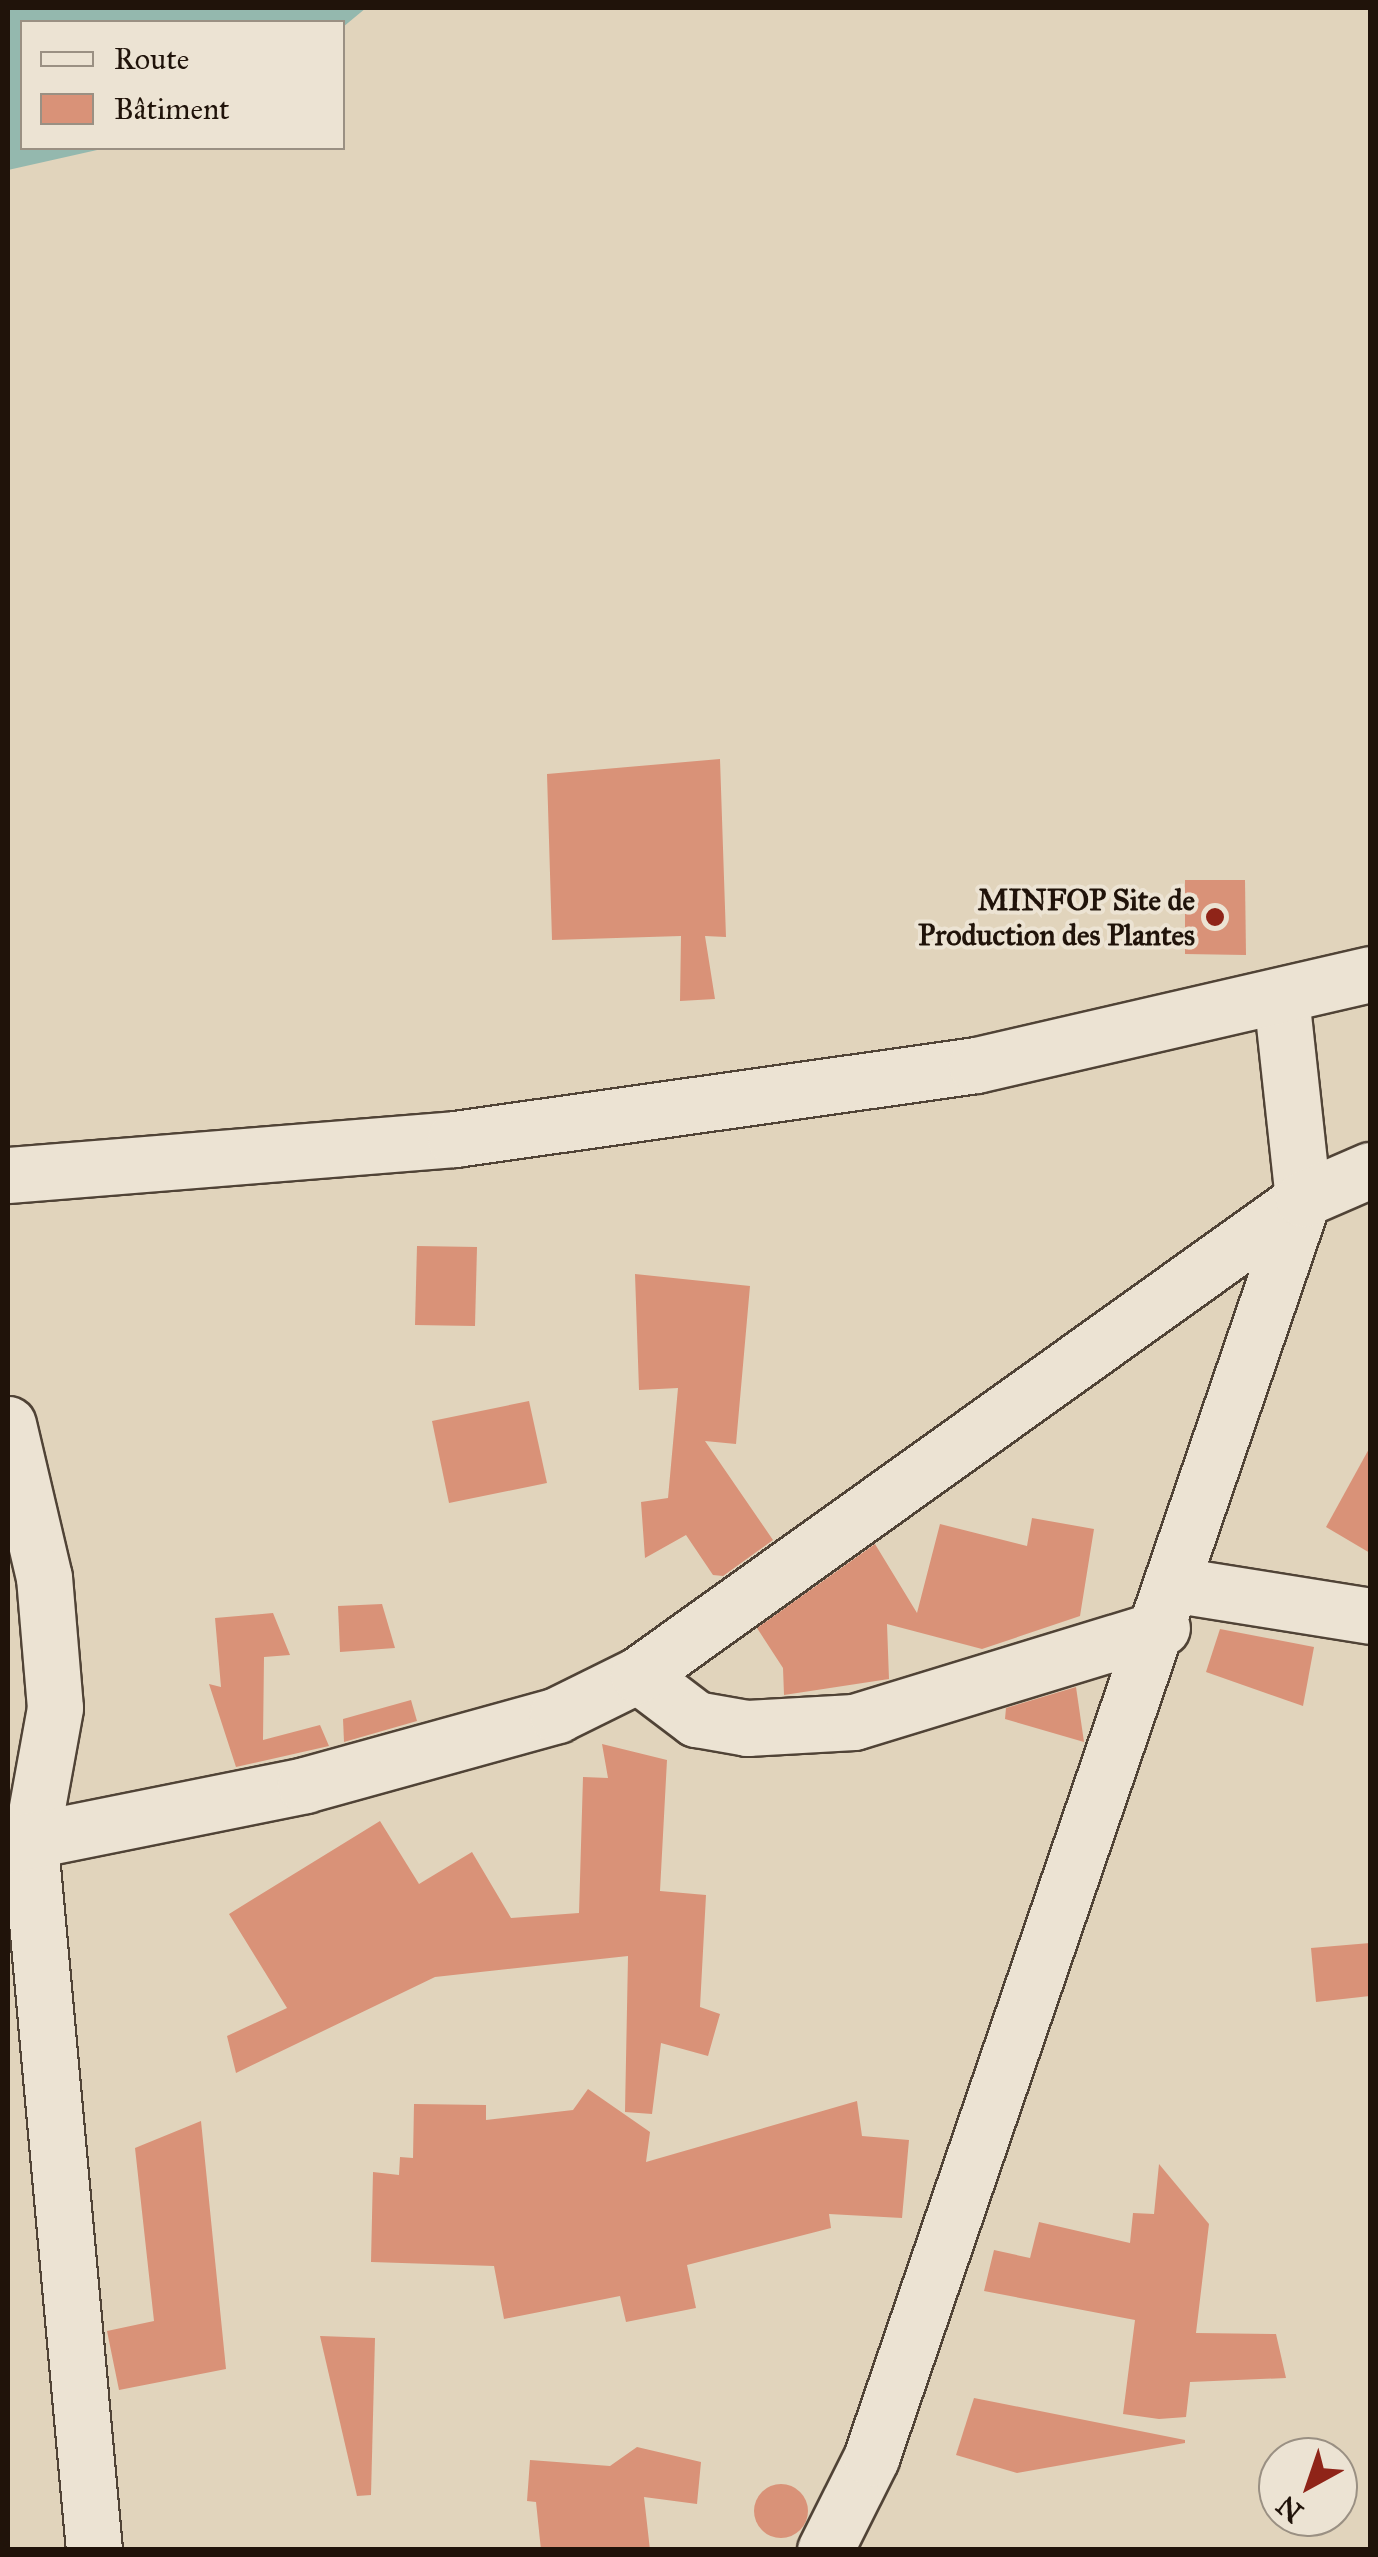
<!DOCTYPE html>
<html>
<head>
<meta charset="utf-8">
<style>
	body { margin:0 }
	#map { position:relative; width:1378px; height:2557px; overflow:hidden; background:#e1d4bc; font-family:"IM FELL Great Primer",serif }
	div>[style] { position:absolute }
	.water>* { inset:0; background:#94b8ae }
	.building>* { inset:0; background:#d99278 }
	.round { border-radius:50% }
	.roads { filter:drop-shadow(2px 0 #504336) drop-shadow(-2px 0 #504336) drop-shadow(0 2px #504336) drop-shadow(0 -2px #504336) }
	.minor>* { height:55px; margin:-27.5px; padding:0 27.5px; transform-origin:27.5px; border-radius:27.5px; background:#ece3d3 }
	.tertiary>* { height:55px; margin:-27.5px; padding:0 27.5px; transform-origin:27.5px; border-radius:27.5px; background:#ece3d3 }
	.secondary>* { height:55px; margin:-27.5px; padding:0 27.5px; transform-origin:27.5px; border-radius:27.5px; background:#ece3d3 }
	.dots>* { width:28px; height:28px; translate:-50% -50%; box-sizing:border-box; border:5px solid #ece3d3; border-radius:50% }
	span { translate:-50% -50%; white-space:nowrap; text-align:center; line-height:1.15; -webkit-text-stroke:8px #ece3d3; paint-order:stroke }
	.poi-label { font-size:30px; color:#20130a; font-weight:700 }
	.right { translate:-100% -50%; text-align:right }
	.frame { position:absolute; inset:0; border:10px solid #20130a; pointer-events:none }
	.legend { position:absolute; left:20px; top:20px; width:325px; height:130px; box-sizing:border-box; background:#ece3d3; border:2px solid #9a9083; margin:0; padding:12px 18px; list-style:none; font-size:30px; color:#20130a }
	.legend li { display:flex; align-items:center; gap:20px; height:50px }
	.legend b { width:50px; border:2px solid #9a9083 }
	.north { position:absolute; left:1258px; top:2437px; width:100px; height:100px; box-sizing:border-box; background:#ece3d3; border:2px solid #9a9083; border-radius:50%; rotate:220deg; font-size:28px; font-weight:700; line-height:40px; text-align:center; color:#20130a }
	.north::after { content:''; display:block; margin:auto; width:35px; height:45px; background:#8f2418; clip-path:polygon(50% 0,100% 100%,50% 72%,0 100%) }
</style>
</head>
<body>
<div id="map">
	<div class="water">
		<i style="clip-path:polygon(8px 8px,366px 8px,343px 27px,22px 22px,22px 148px,106px 148px,8px 170px)"></i>
	</div>
	<div class="building">
		<i style="clip-path:polygon(720px 759px,726px 937px,705px 936px,715px 999px,680px 1001px,681px 936px,552px 940px,547px 774px)"></i>
		<i style="clip-path:polygon(1185px 880px,1245px 880px,1246px 955px,1185px 954px)"></i>
		<i style="clip-path:polygon(417px 1246px,477px 1247px,475px 1326px,415px 1325px)"></i>
		<i style="clip-path:polygon(635px 1274px,750px 1286px,736px 1444px,705px 1441px,773px 1540px,723px 1576px,713px 1575px,686px 1535px,645px 1558px,641px 1502px,668px 1498px,678px 1388px,639px 1390px)"></i>
		<i style="clip-path:polygon(529px 1401px,547px 1483px,449px 1503px,432px 1421px)"></i>
		<i style="clip-path:polygon(1370px 1447px,1370px 1553px,1326px 1527px)"></i>
		<i style="clip-path:polygon(1032px 1518px,1094px 1529px,1080px 1616px,982px 1649px,887px 1624px,889px 1679px,784px 1695px,783px 1668px,757px 1628px,875px 1544px,917px 1613px,940px 1524px,1027px 1546px)"></i>
		<i style="clip-path:polygon(382px 1604px,395px 1648px,340px 1652px,338px 1606px)"></i>
		<i style="clip-path:polygon(273px 1613px,290px 1655px,264px 1657px,263px 1740px,320px 1725px,329px 1746px,236px 1767px,209px 1684px,221px 1687px,215px 1618px)"></i>
		<i style="clip-path:polygon(1220px 1629px,1314px 1647px,1303px 1706px,1206px 1672px)"></i>
		<i style="clip-path:polygon(1076px 1687px,1084px 1742px,1005px 1719px,1006px 1708px)"></i>
		<i style="clip-path:polygon(411px 1700px,417px 1721px,344px 1742px,343px 1719px)"></i>
		<i style="clip-path:polygon(602px 1744px,667px 1760px,660px 1891px,706px 1895px,700px 2007px,720px 2014px,708px 2056px,661px 2043px,652px 2114px,625px 2112px,628px 1956px,435px 1977px,236px 2073px,227px 2036px,287px 2008px,229px 1914px,380px 1821px,419px 1884px,472px 1852px,511px 1918px,579px 1913px,583px 1777px,608px 1778px)"></i>
		<i style="clip-path:polygon(1370px 1943px,1370px 1996px,1316px 2002px,1311px 1948px)"></i>
		<i style="clip-path:polygon(588px 2089px,650px 2132px,646px 2162px,857px 2101px,862px 2136px,909px 2140px,902px 2218px,829px 2214px,831px 2228px,687px 2265px,696px 2308px,626px 2322px,620px 2296px,504px 2319px,494px 2266px,371px 2262px,373px 2172px,399px 2175px,400px 2157px,413px 2158px,414px 2104px,486px 2105px,486px 2120px,573px 2110px)"></i>
		<i style="clip-path:polygon(201px 2121px,226px 2369px,119px 2390px,107px 2331px,154px 2321px,135px 2148px)"></i>
		<i style="clip-path:polygon(1159px 2164px,1209px 2224px,1196px 2333px,1276px 2334px,1286px 2378px,1190px 2382px,1186px 2417px,1159px 2419px,1123px 2414px,1135px 2320px,984px 2291px,994px 2250px,1030px 2258px,1039px 2222px,1130px 2243px,1133px 2213px,1154px 2214px)"></i>
		<i style="clip-path:polygon(320px 2336px,375px 2338px,371px 2495px,357px 2496px)"></i>
		<i style="clip-path:polygon(974px 2398px,1185px 2440px,1185px 2443px,1017px 2473px,956px 2455px)"></i>
		<i style="clip-path:polygon(637px 2447px,701px 2462px,697px 2504px,644px 2497px,650px 2550px,541px 2550px,536px 2502px,527px 2501px,530px 2460px,610px 2466px)"></i>
		<i class="round" style="left:754px;top:2484px;width:54px;height:54px"></i>
	</div>
	<div class="roads">
		<div class="minor">
			<i style="left:8px;top:1424px;width:157px;rotate:76.8deg"></i>
			<i style="left:44px;top:1577px;width:131px;rotate:85.2deg"></i>
			<i style="left:55px;top:1708px;width:139px;rotate:100.3deg"></i>
			<i style="left:30px;top:1845px;width:708px;rotate:84.81deg"></i>
			<i style="left:1177px;top:1585px;width:195px;rotate:9.1deg"></i>
			<i style="left:638px;top:1675px;width:73px;rotate:37.2deg"></i>
			<i style="left:696px;top:1719px;width:52px;rotate:10deg"></i>
			<i style="left:747px;top:1728px;width:107px;rotate:-3.2deg"></i>
			<i style="left:854px;top:1722px;width:322px;rotate:-17deg"></i>
			<i style="left:825px;top:2550px;width:103px;rotate:-63.4deg"></i>
			<i style="left:871px;top:2458px;width:1331px;rotate:-71.06deg"></i>
			<i style="left:1303px;top:1199px;width:202px;rotate:-96.2deg"></i>
		</div>
		<div class="tertiary">
			<i style="left:8px;top:1845px;width:303px;rotate:-11.4deg"></i>
			<i style="left:305px;top:1785px;width:262px;rotate:-15.5deg"></i>
			<i style="left:557px;top:1715px;width:90px;rotate:-26.3deg"></i>
			<i style="left:638px;top:1675px;width:818px;rotate:-35.59deg"></i>
			<i style="left:1303px;top:1199px;width:73px;rotate:-23.4deg"></i>
		</div>
		<div class="secondary">
			<i style="left:8px;top:1175px;width:448px;rotate:-4.6deg"></i>
			<i style="left:455px;top:1139px;width:526px;rotate:-8.08deg"></i>
			<i style="left:976px;top:1065px;width:404px;rotate:-13deg"></i>
		</div>
	</div>
	<div class="dots">
		<i style="left:1215px;top:917px;background:#8f2418"></i>
	</div>
	<div class="poi-label">
		<span class="right" style="left:1195px;top:917px">MINFOP Site de<br>Production des Plantes</span>
	</div>
	<div class="frame"></div>
	<ul class="legend">
	<li><b style="height:12px;background:#ece3d3"></b>Route</li>
	<li><b style="height:28px;background:#d99278"></b>Bâtiment</li>
	</ul>
	<div class="north">N</div>
</div>
</body>
</html>
